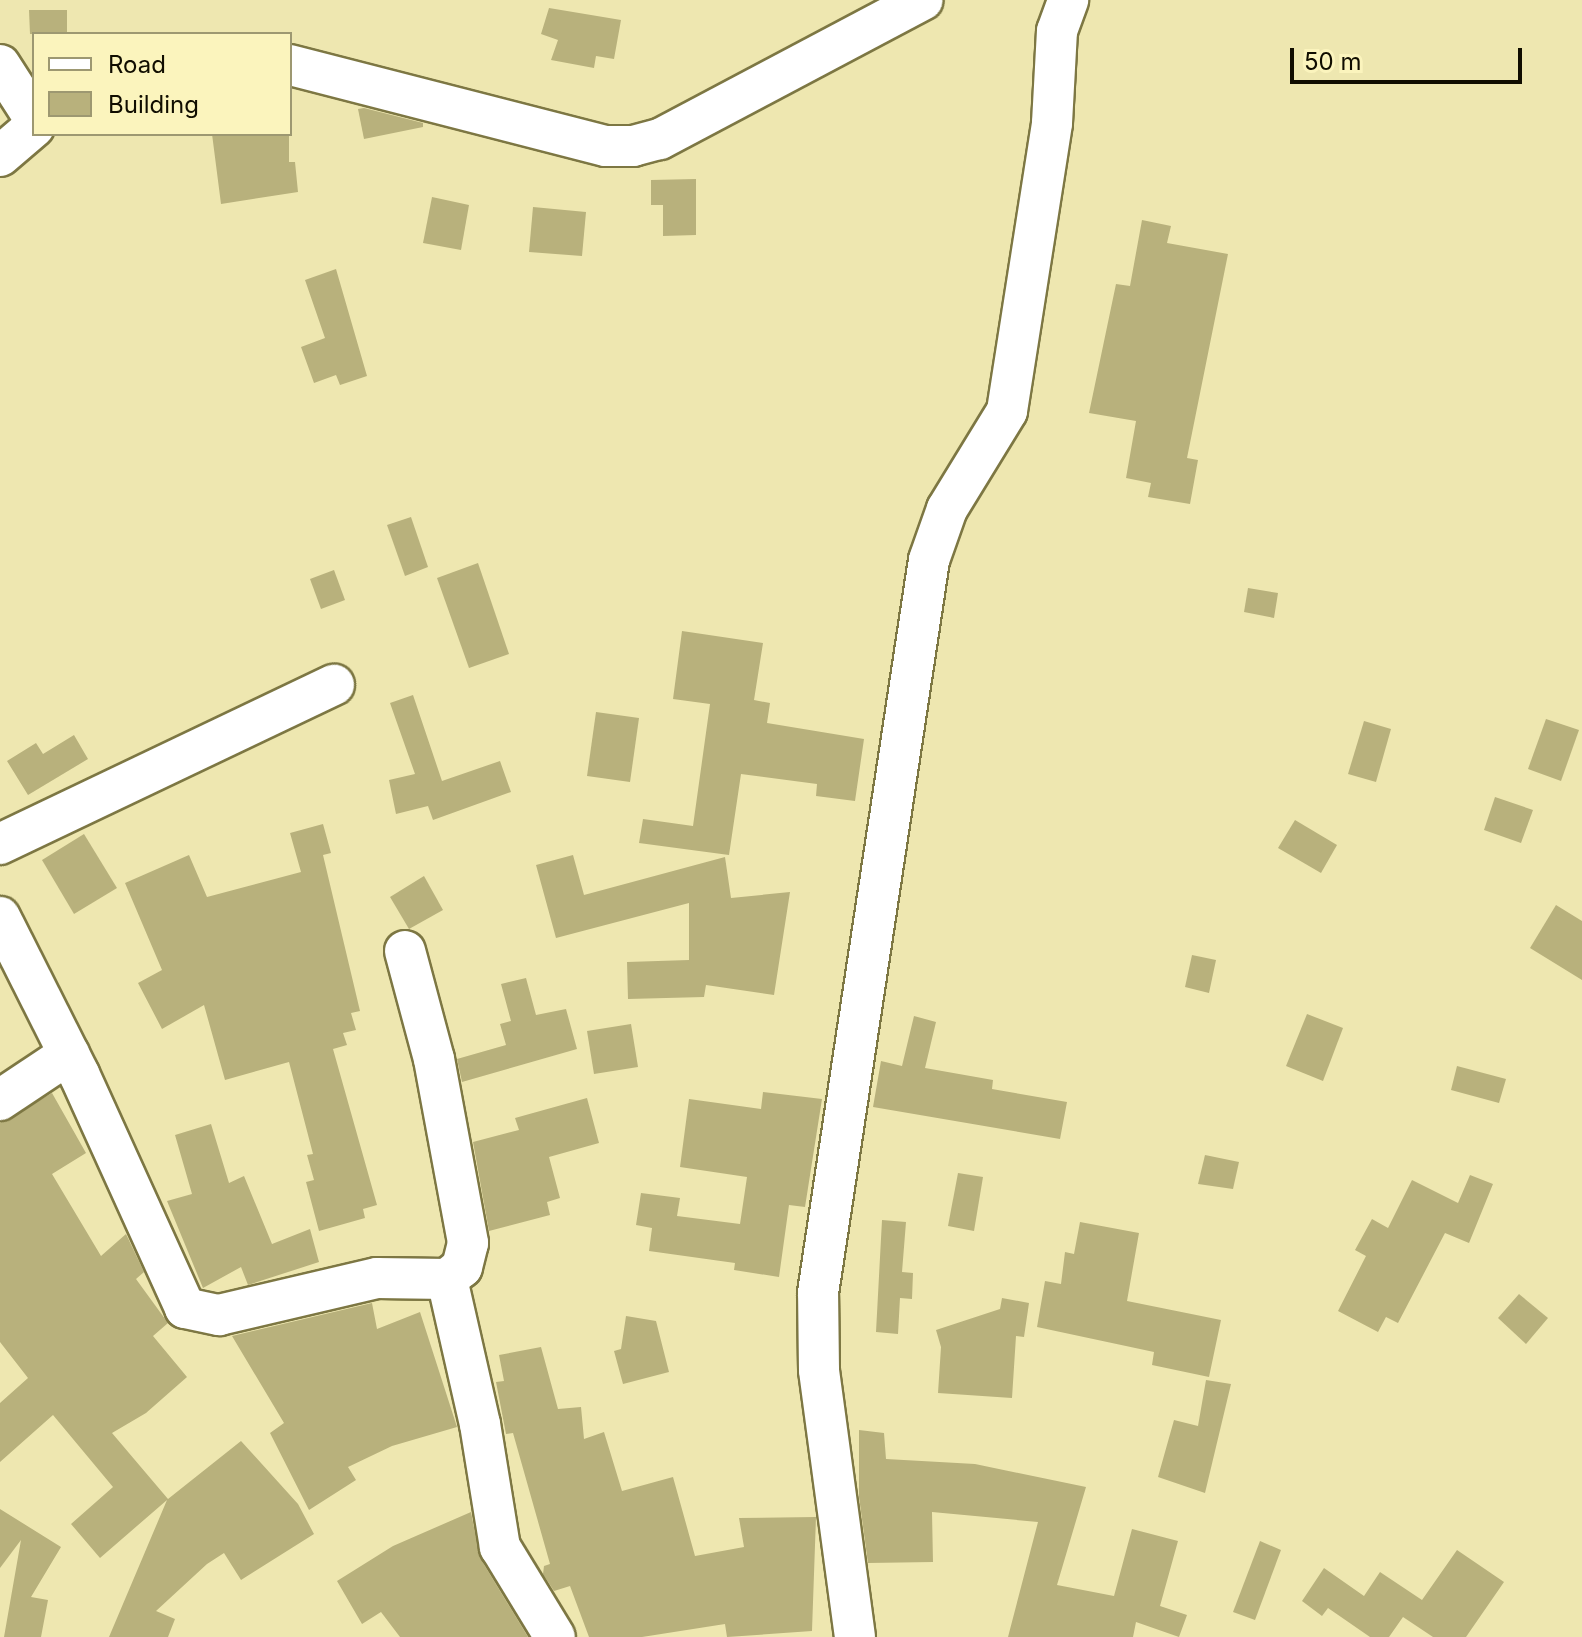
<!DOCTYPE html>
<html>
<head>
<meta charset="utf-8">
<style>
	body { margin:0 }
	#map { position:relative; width:1582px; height:1637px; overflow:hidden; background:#eee7b0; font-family:Inter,sans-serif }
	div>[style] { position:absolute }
	.building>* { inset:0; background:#b8b17c }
	.roads { filter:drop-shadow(2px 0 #7d7743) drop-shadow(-2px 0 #7d7743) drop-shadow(0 2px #7d7743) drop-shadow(0 -2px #7d7743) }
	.minor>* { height:40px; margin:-20px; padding:0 20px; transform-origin:20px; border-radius:20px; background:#fff }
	span { translate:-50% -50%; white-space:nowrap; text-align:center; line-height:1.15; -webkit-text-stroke:6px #fbf4bd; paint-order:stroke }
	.legend { position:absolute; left:32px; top:32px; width:260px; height:104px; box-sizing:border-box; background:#fbf4bd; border:2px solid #9d9871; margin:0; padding:10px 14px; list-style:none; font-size:24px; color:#100d00 }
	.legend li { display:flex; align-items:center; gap:16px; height:40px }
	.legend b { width:40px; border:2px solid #9d9871 }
	.scale { position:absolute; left:1290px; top:48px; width:232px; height:36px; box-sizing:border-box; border:4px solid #100d00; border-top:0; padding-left:10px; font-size:24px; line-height:28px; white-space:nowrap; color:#100d00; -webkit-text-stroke:6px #fbf4bd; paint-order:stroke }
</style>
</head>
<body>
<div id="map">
	<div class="building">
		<i style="clip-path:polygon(549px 8px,621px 20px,614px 59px,596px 56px,594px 68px,551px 60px,558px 40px,541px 34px)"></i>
		<i style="clip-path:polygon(29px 10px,67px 10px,67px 34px,30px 34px)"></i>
		<i style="clip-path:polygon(364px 108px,423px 123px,423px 127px,364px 139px,358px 109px)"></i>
		<i style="clip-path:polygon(212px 134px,289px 134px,289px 162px,295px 162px,298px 192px,221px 204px)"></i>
		<i style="clip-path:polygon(696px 179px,696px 235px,663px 236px,663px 205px,651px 205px,651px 180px)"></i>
		<i style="clip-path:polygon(432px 197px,469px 205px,461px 250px,423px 243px)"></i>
		<i style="clip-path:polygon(533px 207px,586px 212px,582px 256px,529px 252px)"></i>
		<i style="clip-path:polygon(1142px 220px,1171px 226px,1167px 243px,1228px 254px,1187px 458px,1198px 460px,1190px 504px,1148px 497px,1151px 483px,1126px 478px,1136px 421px,1089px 413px,1116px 284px,1130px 286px)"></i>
		<i style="clip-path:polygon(336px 269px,367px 376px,340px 385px,336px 375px,314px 383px,301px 347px,325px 338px,305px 280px)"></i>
		<i style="clip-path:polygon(411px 517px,428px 567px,405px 576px,387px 525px)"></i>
		<i style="clip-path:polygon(478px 563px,509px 654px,469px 668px,437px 578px)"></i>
		<i style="clip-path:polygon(334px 570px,345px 600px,321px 609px,310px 579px)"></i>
		<i style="clip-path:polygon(1248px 588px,1278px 593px,1274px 618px,1244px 612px)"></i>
		<i style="clip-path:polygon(682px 631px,763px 643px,754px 700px,770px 703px,767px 723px,864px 739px,855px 801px,816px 796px,817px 784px,741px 774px,729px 855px,639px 843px,643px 819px,693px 826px,710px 704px,673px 699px)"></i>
		<i style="clip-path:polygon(413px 695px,442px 781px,500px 761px,511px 792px,433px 820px,428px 806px,396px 814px,389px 780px,415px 774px,390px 703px)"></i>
		<i style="clip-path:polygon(596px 712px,639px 718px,630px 782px,587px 776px)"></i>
		<i style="clip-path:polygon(1546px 719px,1579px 730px,1561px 781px,1528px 769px)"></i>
		<i style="clip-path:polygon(1364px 721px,1391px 729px,1376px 782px,1348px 774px)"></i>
		<i style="clip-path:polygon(74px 735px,88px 759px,28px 795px,7px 761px,36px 743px,43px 754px)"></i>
		<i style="clip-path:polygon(1495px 797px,1533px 810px,1521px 843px,1484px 830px)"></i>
		<i style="clip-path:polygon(1295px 820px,1337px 845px,1321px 873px,1278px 848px)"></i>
		<i style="clip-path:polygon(323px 824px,331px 853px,323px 855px,360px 1011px,351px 1013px,356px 1030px,343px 1033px,347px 1045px,333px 1049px,377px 1205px,363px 1209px,365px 1218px,319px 1231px,306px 1182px,314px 1180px,307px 1155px,313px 1154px,289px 1062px,225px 1080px,204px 1005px,162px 1029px,138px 983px,162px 970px,125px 883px,189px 855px,207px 897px,301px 872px,290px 833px)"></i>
		<i style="clip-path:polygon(84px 834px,117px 888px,74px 914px,42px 860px)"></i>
		<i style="clip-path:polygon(573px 855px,584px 895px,725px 857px,731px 898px,790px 892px,774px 995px,706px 985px,704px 997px,628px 999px,627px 962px,689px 960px,689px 903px,556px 938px,536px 865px)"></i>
		<i style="clip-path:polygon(424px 876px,443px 910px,409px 929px,390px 897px)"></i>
		<i style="clip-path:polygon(1556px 905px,1582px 921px,1582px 980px,1530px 948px)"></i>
		<i style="clip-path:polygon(1192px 955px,1216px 960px,1209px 993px,1185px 987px)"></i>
		<i style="clip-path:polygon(526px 978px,536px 1015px,566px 1009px,577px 1049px,462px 1082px,457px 1059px,506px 1045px,500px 1024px,511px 1021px,501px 984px)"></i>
		<i style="clip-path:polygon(1307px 1014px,1343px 1028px,1323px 1081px,1286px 1066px)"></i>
		<i style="clip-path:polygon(914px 1016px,936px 1022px,925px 1068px,993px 1080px,992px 1089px,1067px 1102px,1060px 1139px,873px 1107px,881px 1061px,902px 1066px)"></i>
		<i style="clip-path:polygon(631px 1024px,638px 1067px,594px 1074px,587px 1031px)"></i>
		<i style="clip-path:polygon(1457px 1066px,1506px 1079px,1499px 1103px,1451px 1090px)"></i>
		<i style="clip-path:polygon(763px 1092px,822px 1099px,805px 1207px,789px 1205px,779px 1277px,734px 1270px,735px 1263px,649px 1251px,652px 1228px,636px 1225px,641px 1193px,680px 1198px,677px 1216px,740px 1224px,747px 1177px,680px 1167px,689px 1099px,761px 1109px)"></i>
		<i style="clip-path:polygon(52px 1093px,86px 1153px,52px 1174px,101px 1256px,126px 1234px,144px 1272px,136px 1279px,168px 1323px,153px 1336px,187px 1377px,146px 1413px,112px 1433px,168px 1499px,241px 1441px,298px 1504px,314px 1534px,241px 1580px,224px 1553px,207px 1564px,156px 1611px,175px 1619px,168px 1637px,109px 1637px,167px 1500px,100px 1558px,71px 1524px,113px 1487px,53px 1415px,0 1462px,0 1403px,28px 1378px,0 1342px,0 1123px)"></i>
		<i style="clip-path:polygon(587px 1098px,599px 1143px,549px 1157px,560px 1198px,547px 1202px,550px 1215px,489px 1231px,473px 1142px,519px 1130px,515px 1118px)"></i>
		<i style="clip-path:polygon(211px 1124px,229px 1183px,244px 1176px,272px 1244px,310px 1229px,319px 1262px,248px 1285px,241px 1267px,203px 1288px,167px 1201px,192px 1194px,175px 1135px)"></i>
		<i style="clip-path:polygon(1205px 1155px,1239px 1162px,1233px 1189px,1198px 1184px)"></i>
		<i style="clip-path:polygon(958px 1173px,983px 1177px,974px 1231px,948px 1226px)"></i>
		<i style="clip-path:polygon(1470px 1175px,1493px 1184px,1469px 1243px,1445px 1233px,1398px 1323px,1386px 1317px,1378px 1332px,1338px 1311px,1366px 1256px,1355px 1250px,1372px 1219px,1388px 1228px,1412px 1180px,1458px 1203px)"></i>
		<i style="clip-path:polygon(882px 1220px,906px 1222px,902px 1272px,913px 1273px,912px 1299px,900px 1298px,898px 1334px,876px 1332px)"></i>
		<i style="clip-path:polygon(1080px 1222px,1139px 1233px,1127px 1301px,1221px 1320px,1209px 1377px,1152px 1365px,1154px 1352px,1037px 1327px,1045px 1281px,1061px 1284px,1065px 1252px,1074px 1254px)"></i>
		<i style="clip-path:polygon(1519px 1294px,1548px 1318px,1526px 1344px,1498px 1318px)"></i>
		<i style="clip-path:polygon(1002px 1298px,1029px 1303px,1024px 1337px,1016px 1336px,1012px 1398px,938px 1393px,941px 1347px,936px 1330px,1000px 1309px)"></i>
		<i style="clip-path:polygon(372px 1303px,377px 1329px,420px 1312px,457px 1427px,392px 1446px,348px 1467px,356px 1480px,309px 1510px,270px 1433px,284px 1423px,232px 1336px)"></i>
		<i style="clip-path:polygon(626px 1316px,656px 1321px,669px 1372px,623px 1384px,614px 1351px,621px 1349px)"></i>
		<i style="clip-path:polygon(541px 1347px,558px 1409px,581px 1407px,584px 1439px,604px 1432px,622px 1491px,673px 1477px,695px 1556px,744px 1547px,739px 1518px,816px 1517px,812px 1631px,727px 1637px,725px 1624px,642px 1637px,589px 1637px,570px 1586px,554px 1591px,543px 1574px,544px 1566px,550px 1564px,513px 1433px,506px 1434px,496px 1382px,504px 1381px,499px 1355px)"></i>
		<i style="clip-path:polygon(1206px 1380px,1231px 1384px,1205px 1493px,1158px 1477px,1174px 1420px,1198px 1426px)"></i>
		<i style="clip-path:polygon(859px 1430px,884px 1433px,886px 1459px,975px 1464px,1086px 1487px,1057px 1585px,1114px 1596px,1132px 1529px,1178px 1541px,1160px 1606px,1187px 1615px,1179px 1637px,1136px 1622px,1133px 1637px,1008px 1637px,1038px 1522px,932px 1512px,933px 1562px,868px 1563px,859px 1497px)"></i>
		<i style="clip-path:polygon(0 1509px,61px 1547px,31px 1597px,48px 1600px,41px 1637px,4px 1637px,21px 1540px,0 1568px)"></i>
		<i style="clip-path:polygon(471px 1512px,480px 1558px,528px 1637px,400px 1637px,381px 1612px,362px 1624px,337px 1581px,393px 1546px)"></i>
		<i style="clip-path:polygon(1260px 1541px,1281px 1550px,1255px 1620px,1233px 1612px)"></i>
		<i style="clip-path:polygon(1457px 1550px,1504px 1582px,1466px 1637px,1433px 1637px,1403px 1617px,1389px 1637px,1370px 1637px,1328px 1608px,1322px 1616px,1302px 1601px,1324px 1568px,1364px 1596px,1380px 1572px,1422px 1600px)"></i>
	</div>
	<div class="roads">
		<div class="minor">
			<i style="left:0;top:65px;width:63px;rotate:57.3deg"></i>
			<i style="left:290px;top:65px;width:326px;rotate:14.4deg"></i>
			<i style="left:606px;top:146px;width:27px"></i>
			<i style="left:633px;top:146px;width:28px;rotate:-15deg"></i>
			<i style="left:660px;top:139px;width:297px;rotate:-27.9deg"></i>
			<i style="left:0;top:156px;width:45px;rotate:-40.5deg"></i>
			<i style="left:0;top:844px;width:370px;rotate:-25.5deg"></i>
			<i style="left:0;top:917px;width:176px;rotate:63.3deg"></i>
			<i style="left:79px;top:1074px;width:257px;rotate:65.6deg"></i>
			<i style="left:185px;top:1308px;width:35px;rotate:12deg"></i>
			<i style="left:219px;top:1315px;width:162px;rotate:-13.2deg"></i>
			<i style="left:377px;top:1278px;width:70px;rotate:0.8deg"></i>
			<i style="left:447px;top:1279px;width:149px;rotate:77.2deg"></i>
			<i style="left:480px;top:1424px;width:125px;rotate:80.8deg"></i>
			<i style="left:500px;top:1547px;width:105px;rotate:58.6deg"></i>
			<i style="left:405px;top:951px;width:112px;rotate:75deg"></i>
			<i style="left:434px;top:1059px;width:187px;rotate:79.5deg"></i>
			<i style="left:468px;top:1243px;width:25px;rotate:104deg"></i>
			<i style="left:462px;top:1267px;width:19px;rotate:141deg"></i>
			<i style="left:0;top:1100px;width:83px;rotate:-33.7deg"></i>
			<i style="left:855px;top:1637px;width:269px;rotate:-97.7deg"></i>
			<i style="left:819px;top:1370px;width:77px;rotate:-90.7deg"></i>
			<i style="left:818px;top:1293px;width:741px;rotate:-81.39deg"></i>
			<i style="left:929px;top:560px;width:54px;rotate:-70.6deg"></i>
			<i style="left:947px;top:509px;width:115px;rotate:-58.5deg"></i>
			<i style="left:1007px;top:411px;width:291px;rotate:-81.1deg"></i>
			<i style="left:1052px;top:123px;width:92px;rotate:-86.9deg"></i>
			<i style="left:1057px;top:31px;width:33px;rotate:-70deg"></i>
		</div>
	</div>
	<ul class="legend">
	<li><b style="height:10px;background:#fff"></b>Road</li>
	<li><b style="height:22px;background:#b8b17c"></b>Building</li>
	</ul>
	<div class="scale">50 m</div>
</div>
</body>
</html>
